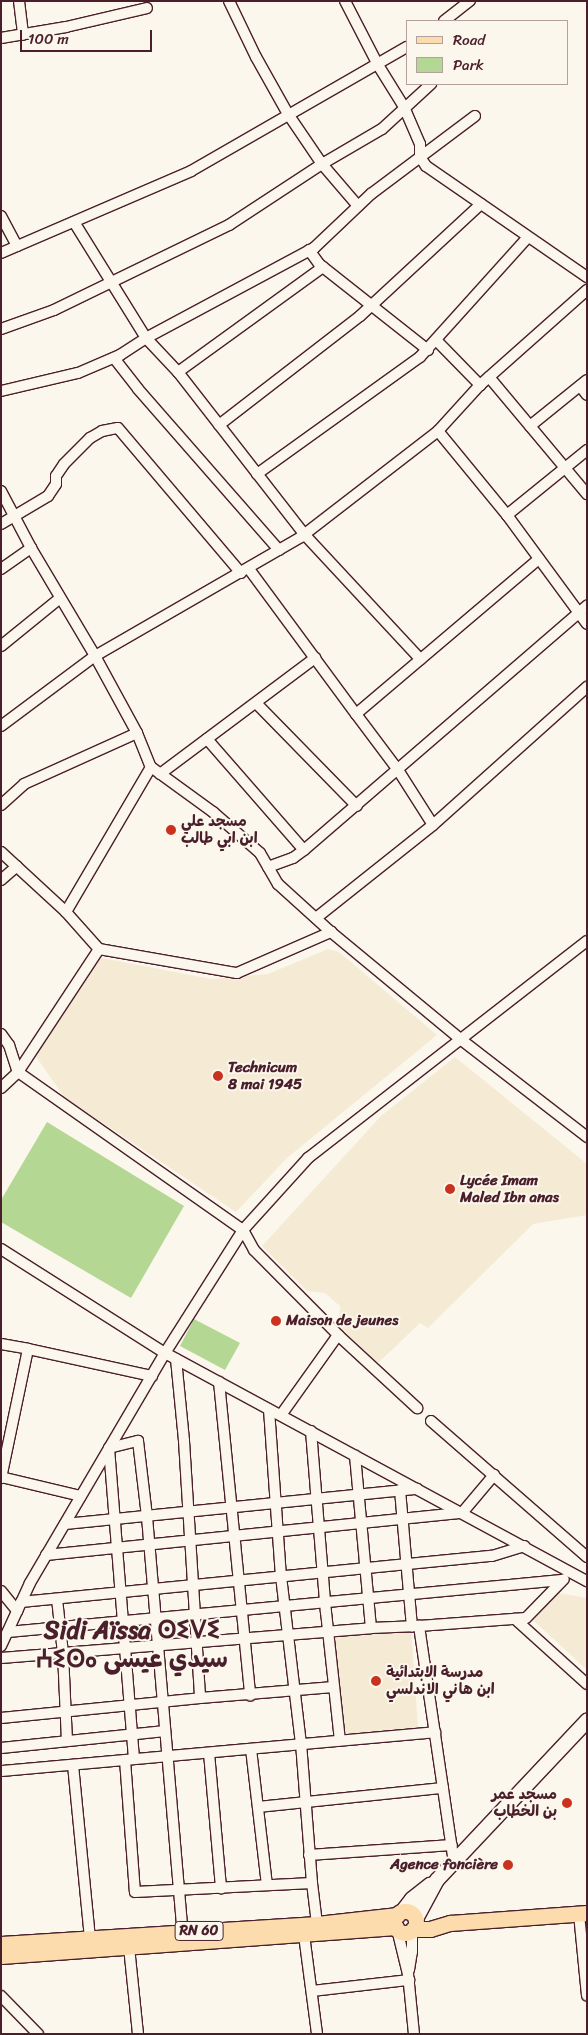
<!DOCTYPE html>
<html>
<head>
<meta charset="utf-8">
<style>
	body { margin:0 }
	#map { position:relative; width:588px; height:2035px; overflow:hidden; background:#fbf7ec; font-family:Sriracha,"Playpen Sans Arabic","Noto Sans Tifinagh",sans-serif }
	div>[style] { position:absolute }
	.built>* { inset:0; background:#f5ead4 }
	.green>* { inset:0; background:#b4d893 }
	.roads { filter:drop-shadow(1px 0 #4a1f2b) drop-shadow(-1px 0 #4a1f2b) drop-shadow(0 1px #4a1f2b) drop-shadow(0 -1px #4a1f2b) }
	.minor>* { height:10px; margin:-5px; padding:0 5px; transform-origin:5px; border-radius:5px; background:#fbf7ec }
	.secondary>* { height:14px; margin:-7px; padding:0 7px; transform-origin:7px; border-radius:7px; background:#fbf7ec }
	.primary>* { height:15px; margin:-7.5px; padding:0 7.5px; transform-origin:7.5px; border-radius:7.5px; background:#fcdcac }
	.primary>.ring { margin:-7.5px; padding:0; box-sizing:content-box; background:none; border:15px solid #fcdcac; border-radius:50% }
	.dots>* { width:14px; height:14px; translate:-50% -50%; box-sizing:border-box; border:2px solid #fbf7ec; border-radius:50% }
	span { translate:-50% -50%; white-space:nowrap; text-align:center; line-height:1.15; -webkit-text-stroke:4px #fbf7ec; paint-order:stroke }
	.shield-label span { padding:1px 4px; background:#fbf7ec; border:1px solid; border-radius:4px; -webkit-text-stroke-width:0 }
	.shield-label { font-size:14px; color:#4a1f2b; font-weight:700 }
	.poi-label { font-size:15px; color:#4a1f2b; font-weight:700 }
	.left { translate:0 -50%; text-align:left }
	.right { translate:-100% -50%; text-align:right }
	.town-label { font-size:25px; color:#4a1f2b; font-weight:700 }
	.frame { position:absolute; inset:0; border:2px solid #4a1f2b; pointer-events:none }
	.legend { position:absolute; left:406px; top:20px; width:162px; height:65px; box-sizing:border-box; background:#fbf7ec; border:1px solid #b4a19f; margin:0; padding:6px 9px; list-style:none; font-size:15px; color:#4a1f2b }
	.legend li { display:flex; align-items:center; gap:10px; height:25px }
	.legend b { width:25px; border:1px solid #b4a19f }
	.scale { position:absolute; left:20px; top:30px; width:132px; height:22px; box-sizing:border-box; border:2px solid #4a1f2b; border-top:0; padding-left:6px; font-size:15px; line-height:18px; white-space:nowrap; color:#4a1f2b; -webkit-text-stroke:4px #fbf7ec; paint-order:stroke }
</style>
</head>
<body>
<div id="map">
	<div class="built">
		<i style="clip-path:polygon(328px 949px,339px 952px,437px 1035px,287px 1158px,236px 1212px,64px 1097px,35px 1055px,97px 957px,211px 979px,268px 974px)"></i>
		<i style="clip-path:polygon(455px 1057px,587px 1164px,587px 1215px,533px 1224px,428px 1328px,420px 1323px,378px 1363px,339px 1326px,340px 1306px,325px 1293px,307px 1291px,262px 1246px,381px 1116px)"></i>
		<i style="clip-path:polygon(558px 1593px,587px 1598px,587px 1670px,533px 1620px)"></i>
		<i style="clip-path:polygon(411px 1629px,418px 1728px,343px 1735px,333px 1634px)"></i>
	</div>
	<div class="green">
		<i style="clip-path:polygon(47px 1122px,184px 1206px,131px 1298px,1px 1222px,1px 1200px)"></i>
		<i style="clip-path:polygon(194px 1319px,240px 1343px,225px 1370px,180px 1346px)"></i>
	</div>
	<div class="roads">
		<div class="minor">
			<i style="left:19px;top:1px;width:34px;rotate:83deg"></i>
			<i style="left:229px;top:1px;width:62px;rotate:64.3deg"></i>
			<i style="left:256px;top:57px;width:65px;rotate:60.7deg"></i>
			<i style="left:288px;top:114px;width:60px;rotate:55.8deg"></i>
			<i style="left:322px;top:164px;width:55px;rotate:49.4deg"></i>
			<i style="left:345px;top:1px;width:72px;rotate:62.7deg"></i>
			<i style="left:378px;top:65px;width:49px;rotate:58.2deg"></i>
			<i style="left:404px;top:107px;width:40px;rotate:66.6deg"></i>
			<i style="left:420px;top:144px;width:13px;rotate:90deg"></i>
			<i style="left:420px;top:157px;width:11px;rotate:56deg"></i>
			<i style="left:426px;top:166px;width:196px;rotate:34.6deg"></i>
			<i style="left:444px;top:21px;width:33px;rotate:-38deg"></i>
			<i style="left:1px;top:38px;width:66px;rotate:-9.6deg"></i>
			<i style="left:66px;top:27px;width:83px;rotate:-13.2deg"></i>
			<i style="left:1px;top:216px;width:34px;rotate:62deg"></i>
			<i style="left:74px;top:222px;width:137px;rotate:58.2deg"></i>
			<i style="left:146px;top:338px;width:47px;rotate:46.7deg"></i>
			<i style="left:178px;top:372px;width:205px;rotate:52.1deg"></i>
			<i style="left:304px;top:534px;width:171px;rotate:47.1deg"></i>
			<i style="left:309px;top:250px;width:17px;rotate:54deg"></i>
			<i style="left:319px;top:264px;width:139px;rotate:38.3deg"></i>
			<i style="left:1px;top:253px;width:207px;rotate:-23.3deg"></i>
			<i style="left:191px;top:171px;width:249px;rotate:-29.9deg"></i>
			<i style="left:1px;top:329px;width:56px;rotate:-19.7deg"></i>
			<i style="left:54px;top:310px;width:195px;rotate:-25.9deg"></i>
			<i style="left:229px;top:225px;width:111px;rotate:-33.3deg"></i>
			<i style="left:322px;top:164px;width:69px;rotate:-30.3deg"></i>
			<i style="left:382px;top:129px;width:67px;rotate:-42.6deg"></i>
			<i style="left:437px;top:341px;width:62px;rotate:45.7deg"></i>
			<i style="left:114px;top:358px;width:39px;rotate:52deg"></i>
			<i style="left:138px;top:389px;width:214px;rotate:48.8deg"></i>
			<i style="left:178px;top:372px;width:179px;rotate:-35.9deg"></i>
			<i style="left:489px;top:377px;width:153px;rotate:50.1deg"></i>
			<i style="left:580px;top:386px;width:11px;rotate:52deg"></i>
			<i style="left:1px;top:391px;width:79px;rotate:-13.2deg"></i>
			<i style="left:78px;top:373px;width:46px;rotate:-23.2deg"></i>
			<i style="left:120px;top:355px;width:31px;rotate:-33deg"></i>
			<i style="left:146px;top:338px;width:191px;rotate:-28.2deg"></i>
			<i style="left:314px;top:248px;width:79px;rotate:-43.5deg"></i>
			<i style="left:371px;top:194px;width:130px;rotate:-36.9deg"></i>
			<i style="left:219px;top:425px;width:178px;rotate:-37.7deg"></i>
			<i style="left:360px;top:316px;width:165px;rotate:-42.8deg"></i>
			<i style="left:530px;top:426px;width:73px;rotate:-38.9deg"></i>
			<i style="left:438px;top:431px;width:109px;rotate:50.6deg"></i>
			<i style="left:507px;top:515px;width:135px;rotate:53.7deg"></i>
			<i style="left:257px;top:474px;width:201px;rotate:-35.7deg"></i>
			<i style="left:420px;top:357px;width:161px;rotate:-48deg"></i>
			<i style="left:1px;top:491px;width:64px;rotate:62.2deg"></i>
			<i style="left:31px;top:548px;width:126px;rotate:59.3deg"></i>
			<i style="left:95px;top:656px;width:88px;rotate:61.4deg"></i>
			<i style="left:137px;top:733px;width:37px;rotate:68deg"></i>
			<i style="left:151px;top:767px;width:77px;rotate:36deg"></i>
			<i style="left:213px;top:812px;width:62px;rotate:41.1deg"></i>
			<i style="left:260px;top:853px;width:36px;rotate:60deg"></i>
			<i style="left:278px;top:884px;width:72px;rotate:42.2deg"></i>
			<i style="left:507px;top:515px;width:103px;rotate:-39.1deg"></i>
			<i style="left:1px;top:524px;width:55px;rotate:-30.8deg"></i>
			<i style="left:48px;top:496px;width:14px;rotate:-56deg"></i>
			<i style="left:56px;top:484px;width:8px;rotate:-90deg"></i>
			<i style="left:56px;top:476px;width:14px;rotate:-56deg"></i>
			<i style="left:64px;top:464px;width:37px;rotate:-45deg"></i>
			<i style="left:90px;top:438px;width:14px;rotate:-30deg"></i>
			<i style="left:102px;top:431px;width:16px;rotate:-11deg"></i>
			<i style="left:118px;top:428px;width:190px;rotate:49.7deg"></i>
			<i style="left:1px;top:569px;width:37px;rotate:-35deg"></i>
			<i style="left:249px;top:569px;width:180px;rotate:53.6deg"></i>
			<i style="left:356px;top:714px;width:240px;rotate:-40.3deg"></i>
			<i style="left:1px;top:646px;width:76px;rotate:-39.1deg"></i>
			<i style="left:256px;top:703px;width:144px;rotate:45.6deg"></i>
			<i style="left:356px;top:714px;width:70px;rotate:53.1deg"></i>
			<i style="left:398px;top:770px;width:65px;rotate:57.5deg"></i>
			<i style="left:1px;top:726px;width:117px;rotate:-36.7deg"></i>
			<i style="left:95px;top:656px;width:238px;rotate:-30deg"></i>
			<i style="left:301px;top:537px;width:173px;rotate:-37.7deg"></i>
			<i style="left:438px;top:431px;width:62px;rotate:-47.6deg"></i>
			<i style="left:480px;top:385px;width:143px;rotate:-41.6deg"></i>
			<i style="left:207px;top:739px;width:147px;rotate:48.9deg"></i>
			<i style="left:151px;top:767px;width:168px;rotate:120.4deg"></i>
			<i style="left:66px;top:912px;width:50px;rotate:48.3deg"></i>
			<i style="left:99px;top:949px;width:140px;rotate:9.9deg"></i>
			<i style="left:237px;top:973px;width:103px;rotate:-23.6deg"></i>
			<i style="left:331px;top:932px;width:166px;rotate:39.6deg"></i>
			<i style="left:459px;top:1038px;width:162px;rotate:37.7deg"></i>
			<i style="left:160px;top:774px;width:194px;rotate:-36.8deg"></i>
			<i style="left:1px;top:805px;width:31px;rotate:-42deg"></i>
			<i style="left:24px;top:784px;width:124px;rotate:-24.3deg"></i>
			<i style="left:1px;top:852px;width:88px;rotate:42.7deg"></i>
			<i style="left:268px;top:867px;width:27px;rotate:-20deg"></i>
			<i style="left:293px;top:858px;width:14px;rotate:-36deg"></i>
			<i style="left:304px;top:850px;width:374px;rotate:-40.8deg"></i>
			<i style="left:1px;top:880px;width:21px;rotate:-41deg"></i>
			<i style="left:316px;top:918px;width:149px;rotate:-38.5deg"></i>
			<i style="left:433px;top:825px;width:207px;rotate:-41.9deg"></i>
			<i style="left:1px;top:1034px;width:14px;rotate:54deg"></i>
			<i style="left:9px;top:1045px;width:28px;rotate:72deg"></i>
			<i style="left:18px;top:1072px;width:275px;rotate:35.1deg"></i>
			<i style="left:243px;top:1230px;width:23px;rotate:61deg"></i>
			<i style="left:254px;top:1250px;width:120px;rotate:45.3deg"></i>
			<i style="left:338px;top:1335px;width:108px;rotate:42.7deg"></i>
			<i style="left:1px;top:1088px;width:23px;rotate:-43deg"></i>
			<i style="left:18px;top:1072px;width:147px;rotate:-56.6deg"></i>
			<i style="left:1px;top:1249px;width:194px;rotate:32.4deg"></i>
			<i style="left:165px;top:1353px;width:480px;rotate:28.4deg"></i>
			<i style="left:1px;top:1344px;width:27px;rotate:10deg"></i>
			<i style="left:28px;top:1349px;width:132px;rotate:101.8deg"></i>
			<i style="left:28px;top:1349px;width:127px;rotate:12.3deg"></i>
			<i style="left:176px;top:1359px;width:82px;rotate:84.4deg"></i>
			<i style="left:184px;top:1441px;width:257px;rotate:86.4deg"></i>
			<i style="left:200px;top:1698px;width:134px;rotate:-4.7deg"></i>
			<i style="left:219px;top:1382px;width:315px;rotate:84.3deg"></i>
			<i style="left:281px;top:1415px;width:98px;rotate:-54.5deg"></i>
			<i style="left:431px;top:1421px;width:207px;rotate:41.1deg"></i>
			<i style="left:311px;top:1431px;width:182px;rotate:85.3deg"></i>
			<i style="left:326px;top:1612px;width:129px;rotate:83.8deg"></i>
			<i style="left:1px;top:1477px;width:82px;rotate:13.4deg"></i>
			<i style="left:400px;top:1490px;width:137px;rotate:85deg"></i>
			<i style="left:65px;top:1524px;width:354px;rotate:-5.7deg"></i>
			<i style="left:46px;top:1555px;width:418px;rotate:-5.8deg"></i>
			<i style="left:462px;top:1513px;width:50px;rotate:-49.9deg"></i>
			<i style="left:1px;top:1591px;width:26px;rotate:51deg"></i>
			<i style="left:57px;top:1599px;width:54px;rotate:83.7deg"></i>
			<i style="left:63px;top:1653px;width:88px;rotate:87.4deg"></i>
			<i style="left:21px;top:1602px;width:473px;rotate:-5.6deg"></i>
			<i style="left:492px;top:1556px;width:34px;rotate:-17deg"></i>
			<i style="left:515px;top:1619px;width:97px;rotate:42.1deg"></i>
			<i style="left:371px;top:1628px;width:47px;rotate:-2.4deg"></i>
			<i style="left:8px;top:1632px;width:556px;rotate:-5.36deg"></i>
			<i style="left:1px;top:1646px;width:69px;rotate:-65.3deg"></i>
			<i style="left:30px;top:1583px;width:267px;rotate:-59.6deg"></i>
			<i style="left:165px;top:1353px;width:146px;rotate:-57.6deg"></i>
			<i style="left:243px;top:1230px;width:97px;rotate:-47.9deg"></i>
			<i style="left:308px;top:1158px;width:353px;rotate:-37.9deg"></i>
			<i style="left:1px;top:1658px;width:371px;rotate:-4.6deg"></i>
			<i style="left:371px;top:1628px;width:173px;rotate:-95.3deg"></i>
			<i style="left:1px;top:1718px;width:200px;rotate:-5.7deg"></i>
			<i style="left:1px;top:1748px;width:165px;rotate:-5.9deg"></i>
			<i style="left:251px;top:1749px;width:137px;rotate:83.3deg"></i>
			<i style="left:209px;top:1753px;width:136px;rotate:84.9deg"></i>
			<i style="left:134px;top:1759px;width:312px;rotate:-94.6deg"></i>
			<i style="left:109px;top:1448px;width:30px;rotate:-14deg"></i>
			<i style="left:138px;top:1441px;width:77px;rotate:83.2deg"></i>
			<i style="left:147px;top:1517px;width:418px;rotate:85.1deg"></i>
			<i style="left:125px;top:1760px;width:132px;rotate:85.7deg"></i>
			<i style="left:135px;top:1892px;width:177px;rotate:-2.9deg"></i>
			<i style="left:312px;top:1883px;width:139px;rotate:-94.5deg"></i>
			<i style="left:301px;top:1744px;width:168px;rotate:-96.8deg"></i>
			<i style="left:281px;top:1577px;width:168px;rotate:-94.1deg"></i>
			<i style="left:73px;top:1765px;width:175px;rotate:84.4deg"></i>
			<i style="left:1px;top:1771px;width:436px;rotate:-5.1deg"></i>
			<i style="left:258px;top:1807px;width:186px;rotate:-5.9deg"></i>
			<i style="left:309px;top:1855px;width:143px;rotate:-4deg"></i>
			<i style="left:454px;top:1863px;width:240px;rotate:-98.4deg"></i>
			<i style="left:419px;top:1626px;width:107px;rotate:-4.3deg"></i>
			<i style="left:526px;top:1618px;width:54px;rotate:-45.7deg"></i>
			<i style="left:312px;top:1883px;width:41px;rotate:83deg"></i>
			<i style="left:579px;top:1914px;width:82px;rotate:84.4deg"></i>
			<i style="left:397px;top:1929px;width:46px;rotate:76.3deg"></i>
			<i style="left:408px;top:1974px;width:60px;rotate:84.3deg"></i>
			<i style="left:304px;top:1935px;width:100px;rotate:82.5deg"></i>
			<i style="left:129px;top:1947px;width:87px;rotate:84.1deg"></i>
			<i style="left:409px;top:1970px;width:18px;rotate:-81deg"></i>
			<i style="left:412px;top:1952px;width:21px;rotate:-90deg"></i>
			<i style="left:312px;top:1991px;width:98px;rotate:-6.5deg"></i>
			<i style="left:1px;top:1996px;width:53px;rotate:45.8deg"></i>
		</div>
		<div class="secondary">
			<i style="left:402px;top:1912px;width:16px;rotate:-52deg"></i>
			<i style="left:412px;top:1899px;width:23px;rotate:-38deg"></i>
			<i style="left:416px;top:1919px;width:44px;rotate:-61.7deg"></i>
			<i style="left:437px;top:1880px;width:219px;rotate:-46.7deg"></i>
		</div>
		<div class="primary">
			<i class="ring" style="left:394px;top:1911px;width:7px;height:7px"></i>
			<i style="left:413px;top:1929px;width:17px"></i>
			<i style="left:430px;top:1929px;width:21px;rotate:-17deg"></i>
			<i style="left:450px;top:1923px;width:137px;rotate:-4.2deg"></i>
			<i style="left:1px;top:1944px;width:317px;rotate:-3.6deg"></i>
			<i style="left:317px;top:1924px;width:81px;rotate:-6.4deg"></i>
			<i style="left:1px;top:1956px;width:396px;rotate:-4.2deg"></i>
		</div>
	</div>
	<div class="dots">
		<i style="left:171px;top:830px;background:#c8321e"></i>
		<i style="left:218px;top:1076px;background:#c8321e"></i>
		<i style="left:450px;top:1189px;background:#c8321e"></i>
		<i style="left:276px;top:1321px;background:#c8321e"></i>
		<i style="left:376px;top:1681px;background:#c8321e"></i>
		<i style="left:567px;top:1803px;background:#c8321e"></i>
		<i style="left:508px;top:1865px;background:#c8321e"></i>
	</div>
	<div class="shield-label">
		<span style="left:199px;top:1931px">RN 60</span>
	</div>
	<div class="poi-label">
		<span class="left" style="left:181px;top:830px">مسجد علي<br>ابن ابي طالب</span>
		<span class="left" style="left:228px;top:1076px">Technicum<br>8 mai 1945</span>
		<span class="left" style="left:460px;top:1189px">Lycée Imam<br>Maled Ibn anas</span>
		<span class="left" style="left:286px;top:1321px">Maison de jeunes</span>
		<span class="left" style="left:386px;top:1681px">مدرسة الابتدائية<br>ابن هاني الاندلسي</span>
		<span class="right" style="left:557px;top:1803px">مسجد عمر<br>بن الخطاب</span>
		<span class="right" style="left:498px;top:1865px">Agence foncière</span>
	</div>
	<div class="town-label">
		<span style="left:132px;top:1645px">Sidi Aïssa ⵙⵉⴸⵉ<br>ⵄⵉⵙⴰ سيدي عيسى</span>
	</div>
	<div class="frame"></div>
	<ul class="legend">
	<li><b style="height:6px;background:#fcdcac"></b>Road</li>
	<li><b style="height:14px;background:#b4d893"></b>Park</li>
	</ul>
	<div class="scale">100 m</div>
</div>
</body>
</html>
